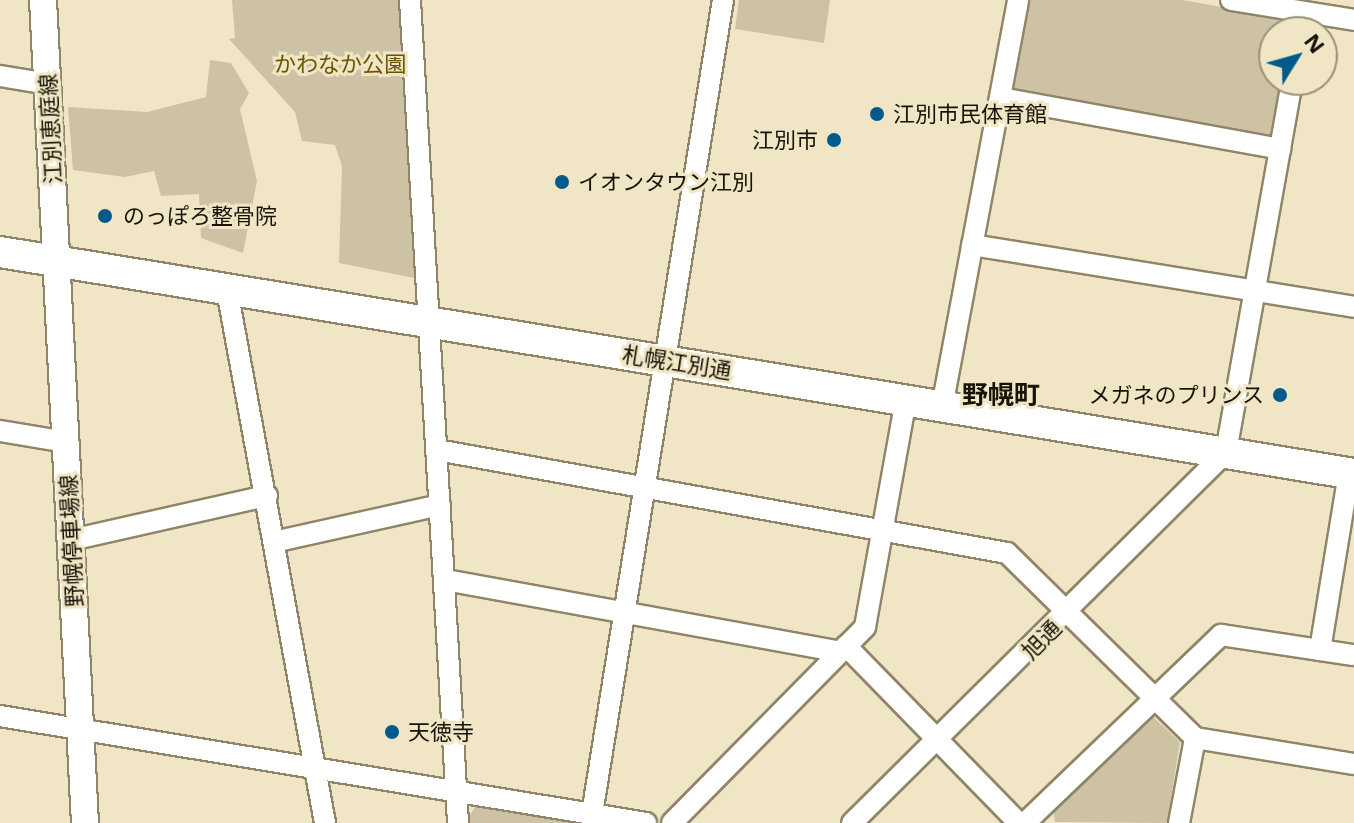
<!DOCTYPE html>
<html>
<head>
<meta charset="utf-8">
<style>
	body { margin:0 }
	#map { position:relative; width:1354px; height:823px; overflow:hidden; background:#f0e5c4; font-family:"Open Sans","Noto Sans JP",sans-serif }
	div>[style] { position:absolute }
	.green>* { inset:0; background:#cdc3a4 }
	.roads { filter:drop-shadow(2px 0 #8f8567) drop-shadow(-2px 0 #8f8567) drop-shadow(0 2px #8f8567) drop-shadow(0 -2px #8f8567) }
	.minor>* { height:20px; margin:-10px; padding:0 10px; transform-origin:10px; border-radius:10px; background:#fff }
	.major>* { height:26px; margin:-13px; padding:0 13px; transform-origin:13px; border-radius:13px; background:#fff }
	.highway>* { height:30px; margin:-15px; padding:0 15px; transform-origin:15px; border-radius:15px; background:#fff }
	.dots>* { width:22px; height:22px; translate:-50% -50%; box-sizing:border-box; border:4px solid #f0e5c4; border-radius:50% }
	span { translate:-50% -50%; white-space:nowrap; text-align:center; line-height:1.15; -webkit-text-stroke:6px #f0e5c4; paint-order:stroke }
	.park-label { font-size:22px; color:#695400 }
	.poi-label { font-size:22px; color:#171308 }
	.left { translate:0 -50%; text-align:left }
	.right { translate:-100% -50%; text-align:right }
	.street-label { font-size:22px; color:#171308 }
	.quarter-label { font-size:26px; color:#171308; font-weight:700 }
	.north { position:absolute; left:1258px; top:16px; width:80px; height:80px; box-sizing:border-box; background:#f0e5c4; border:2px solid #999179; border-radius:50%; rotate:53deg; font-size:22px; font-weight:700; line-height:32px; text-align:center; color:#171308 }
	.north::after { content:''; display:block; margin:auto; width:28px; height:36px; background:#005b8c; clip-path:polygon(50% 0,100% 100%,50% 72%,0 100%) }
</style>
</head>
<body>
<div id="map">
	<div class="green">
		<i style="clip-path:polygon(232px 0,404px 0,419px 279px,339px 263px,342px 166px,335px 145px,302px 141px,295px 112px,229px 39px,235px 38px)"></i>
		<i style="clip-path:polygon(739px 0,830px 0,824px 43px,735px 29px)"></i>
		<i style="clip-path:polygon(1026px 0,1182px 0,1290px 19px,1288px 32px,1274px 32px,1274px 80px,1280px 80px,1269px 140px,1010px 94px)"></i>
		<i style="clip-path:polygon(210px 60px,231px 63px,249px 93px,240px 109px,257px 181px,243px 253px,201px 238px,199px 194px,161px 196px,154px 171px,125px 177px,73px 170px,68px 107px,147px 112px,206px 97px)"></i>
		<i style="clip-path:polygon(1151px 715px,1180px 742px,1167px 823px,1055px 822px,1053px 807px)"></i>
		<i style="clip-path:polygon(477px 804px,579px 823px,465px 823px)"></i>
	</div>
	<div class="roads">
		<div class="minor">
			<i style="left:410px;top:0;width:824px;rotate:86.66deg"></i>
			<i style="left:1231px;top:0;width:125px;rotate:9.2deg"></i>
			<i style="left:1300px;top:32px;width:20px;rotate:-79deg"></i>
			<i style="left:0;top:76px;width:49px;rotate:9.5deg"></i>
			<i style="left:1000px;top:98px;width:285px;rotate:10.3deg"></i>
			<i style="left:972px;top:245px;width:387px;rotate:9.2deg"></i>
			<i style="left:227px;top:290px;width:542px;rotate:79.58deg"></i>
			<i style="left:942px;top:407px;width:414px;rotate:-79.4deg"></i>
			<i style="left:0;top:431px;width:67px;rotate:9.5deg"></i>
			<i style="left:437px;top:450px;width:579px;rotate:10.24deg"></i>
			<i style="left:1007px;top:553px;width:264px;rotate:44.5deg"></i>
			<i style="left:1195px;top:738px;width:161px;rotate:9.3deg"></i>
			<i style="left:71px;top:540px;width:201px;rotate:-12.7deg"></i>
			<i style="left:278px;top:541px;width:166px;rotate:-12.5deg"></i>
			<i style="left:445px;top:580px;width:402px;rotate:10.3deg"></i>
			<i style="left:846px;top:646px;width:248px;rotate:45.7deg"></i>
			<i style="left:1320px;top:650px;width:179px;rotate:-80.7deg"></i>
			<i style="left:0;top:716px;width:655px;rotate:9.4deg"></i>
			<i style="left:592px;top:814px;width:824px;rotate:-80.86deg"></i>
			<i style="left:672px;top:823px;width:275px;rotate:-45.4deg"></i>
			<i style="left:865px;top:627px;width:231px;rotate:-79.8deg"></i>
			<i style="left:852px;top:823px;width:527px;rotate:-44.77deg"></i>
			<i style="left:1226px;top:452px;width:378px;rotate:-79.9deg"></i>
			<i style="left:1025px;top:823px;width:272px;rotate:-43.8deg"></i>
			<i style="left:1221px;top:635px;width:134px;rotate:8.6deg"></i>
			<i style="left:1179px;top:823px;width:86px;rotate:-79.3deg"></i>
		</div>
		<div class="major">
			<i style="left:43px;top:0;width:824px;rotate:87.08deg"></i>
		</div>
		<div class="highway">
			<i style="left:0;top:252px;width:1372px;rotate:9.31deg"></i>
		</div>
	</div>
	<div class="dots">
		<i style="left:877px;top:114px;background:#005b8c"></i>
		<i style="left:834px;top:140px;background:#005b8c"></i>
		<i style="left:562px;top:182px;background:#005b8c"></i>
		<i style="left:105px;top:216px;background:#005b8c"></i>
		<i style="left:1280px;top:395px;background:#005b8c"></i>
		<i style="left:392px;top:732px;background:#005b8c"></i>
	</div>
	<div class="park-label">
		<span style="left:340px;top:64px">かわなか公園</span>
	</div>
	<div class="poi-label">
		<span class="left" style="left:893px;top:114px">江別市民体育館</span>
		<span class="right" style="left:818px;top:140px">江別市</span>
		<span class="left" style="left:578px;top:182px">イオンタウン江別</span>
		<span class="left" style="left:123px;top:216px">のっぽろ整骨院</span>
		<span class="right" style="left:1264px;top:395px">メガネのプリンス</span>
		<span class="left" style="left:408px;top:732px">天徳寺</span>
	</div>
	<div class="street-label">
		<span style="left:50px;top:129px;rotate:-93deg">江別恵庭線</span>
		<span style="left:677px;top:362px;rotate:9deg">札幌江別通</span>
		<span style="left:71px;top:541px;rotate:-93deg">野幌停車場線</span>
		<span style="left:1041px;top:639px;rotate:-45deg">旭通</span>
	</div>
	<div class="quarter-label">
		<span style="left:1001px;top:395px">野幌町</span>
	</div>
	<div class="north">N</div>
</div>
</body>
</html>
